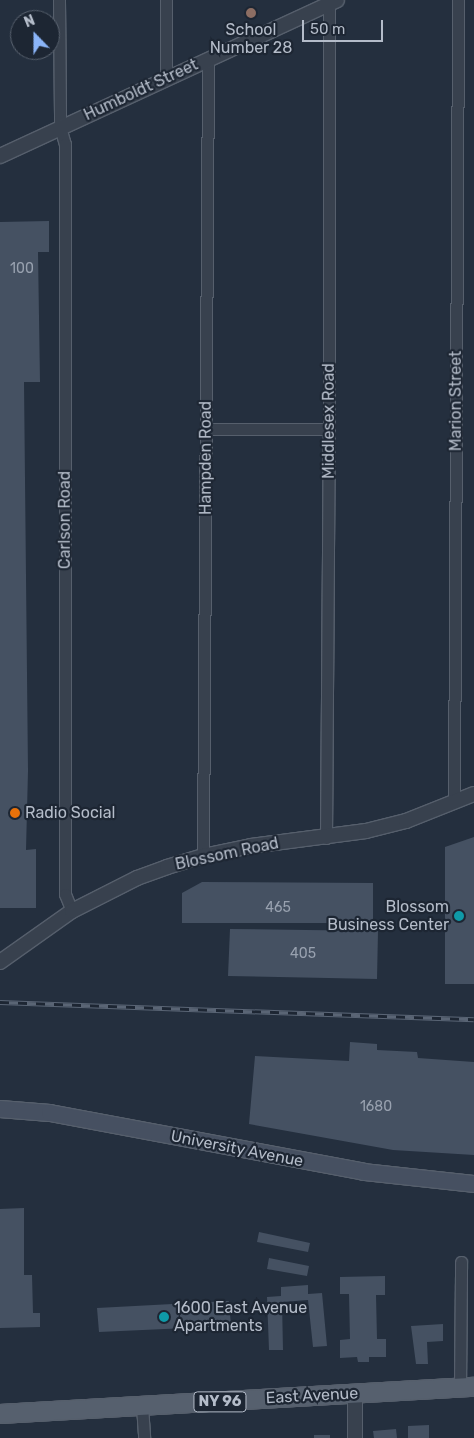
<!DOCTYPE html>
<html>
<head>
<meta charset="utf-8">
<style>
	body { margin:0 }
	#map { position:relative; width:474px; height:1438px; overflow:hidden; background:#242f3e; font-family:Rubik,sans-serif }
	div>[style] { position:absolute }
	.building>* { inset:0; background:#455162 }
	.roads { filter:drop-shadow(1px 0 #565f6c) drop-shadow(-1px 0 #565f6c) drop-shadow(0 1px #565f6c) drop-shadow(0 -1px #565f6c) }
	.minor>* { height:11px; margin:-5.5px; padding:0 5.5px; transform-origin:5.5px; border-radius:5.5px; background:#38414e }
	.tertiary>* { height:14px; margin:-7px; padding:0 7px; transform-origin:7px; border-radius:7px; background:#38414e }
	.secondary>* { height:16px; margin:-8px; padding:0 8px; transform-origin:8px; border-radius:8px; background:#465061 }
	.primary>* { height:18px; margin:-9px; padding:0 9px; transform-origin:9px; border-radius:9px; background:#56606e }
	.rail>* { height:5px; margin-top:-2.5px; transform-origin:0; background:repeating-linear-gradient(90deg,#1d2633 0 9px,#5a6575 0 18px); box-sizing:border-box; border-block:1px solid #5a6575 }
	.dots>* { width:14px; height:14px; translate:-50% -50%; box-sizing:border-box; border:2px solid #1d2633; border-radius:50% }
	span { translate:-50% -50%; white-space:nowrap; text-align:center; line-height:1.15; -webkit-text-stroke:4.5px #1d2633; paint-order:stroke }
	.number-label { font-size:14px; color:#98a1af }
	.number-label span { -webkit-text-stroke-width:0 }
	.shield-label span { padding:1px 4px; background:#1d2633; border:1px solid; border-radius:4px; -webkit-text-stroke-width:0 }
	.shield-label { font-size:15px; color:#b4bcc9; font-weight:700 }
	.poi-label { font-size:16px; color:#b4bcc9 }
	.left { translate:0 -50%; text-align:left }
	.right { translate:-100% -50%; text-align:right }
	.street-label { font-size:16px; color:#b4bcc9 }
	.north { position:absolute; left:10px; top:10px; width:50px; height:50px; box-sizing:border-box; background:#1d2633; border:1px solid #59626f; border-radius:50%; rotate:338deg; font-size:14px; font-weight:700; line-height:20px; text-align:center; color:#b4bcc9 }
	.north::after { content:''; display:block; margin:auto; width:18px; height:22px; background:#8ab4f8; clip-path:polygon(50% 0,100% 100%,50% 72%,0 100%) }
	.scale { position:absolute; left:302px; top:20px; width:81px; height:22px; box-sizing:border-box; border:2px solid #b4bcc9; border-top:0; padding-left:6px; font-size:15px; line-height:18px; white-space:nowrap; color:#b4bcc9; -webkit-text-stroke:4px #1d2633; paint-order:stroke }
</style>
</head>
<body>
<div id="map">
	<div class="building">
		<i style="clip-path:polygon(49px 221px,49px 252px,38px 252px,40px 382px,24px 382px,28px 771px,26px 850px,36px 849px,36px 908px,0 908px,0 222px)"></i>
		<i style="clip-path:polygon(474px 837px,474px 984px,445px 984px,445px 847px)"></i>
		<i style="clip-path:polygon(202px 882px,373px 883px,373px 923px,182px 923px,182px 893px)"></i>
		<i style="clip-path:polygon(230px 929px,378px 931px,377px 979px,228px 976px)"></i>
		<i style="clip-path:polygon(350px 1042px,377px 1044px,377px 1050px,417px 1052px,418px 1058px,474px 1062px,474px 1155px,393px 1150px,249px 1124px,255px 1056px,349px 1061px)"></i>
		<i style="clip-path:polygon(24px 1208px,24px 1275px,32px 1275px,33px 1313px,40px 1313px,40px 1327px,0 1328px,0 1209px)"></i>
		<i style="clip-path:polygon(259px 1232px,310px 1243px,308px 1252px,257px 1242px)"></i>
		<i style="clip-path:polygon(269px 1258px,309px 1266px,307px 1276px,267px 1269px)"></i>
		<i style="clip-path:polygon(385px 1276px,385px 1295px,376px 1295px,377px 1339px,386px 1339px,386px 1357px,369px 1357px,369px 1362px,358px 1362px,357px 1357px,340px 1358px,340px 1340px,350px 1339px,349px 1294px,340px 1294px,340px 1277px)"></i>
		<i style="clip-path:polygon(308px 1285px,308px 1294px,322px 1293px,327px 1346px,313px 1347px,308px 1300px,282px 1302px,283px 1350px,269px 1350px,267px 1297px,281px 1296px,281px 1287px)"></i>
		<i style="clip-path:polygon(229px 1301px,231px 1326px,99px 1332px,97px 1308px)"></i>
		<i style="clip-path:polygon(443px 1324px,443px 1341px,427px 1342px,428px 1364px,416px 1364px,411px 1326px)"></i>
		<i style="clip-path:polygon(429px 1425px,429px 1438px,408px 1438px,408px 1426px)"></i>
		<i style="clip-path:polygon(396px 1429px,397px 1438px,374px 1438px,373px 1431px)"></i>
		<i style="clip-path:polygon(314px 1435px,330px 1435px,330px 1438px,314px 1438px)"></i>
	</div>
	<div class="roads">
		<div class="minor">
			<i style="left:59px;top:0;width:127px;rotate:89.5deg"></i>
			<i style="left:60px;top:127px;width:18px;rotate:74deg"></i>
			<i style="left:65px;top:144px;width:750px;rotate:90deg"></i>
			<i style="left:65px;top:894px;width:18px;rotate:68deg"></i>
			<i style="left:166px;top:0;width:79px;rotate:90deg"></i>
			<i style="left:207px;top:429px;width:122px"></i>
			<i style="left:454px;top:802px;width:802px;rotate:-89.71deg"></i>
			<i style="left:326px;top:838px;width:409px;rotate:-89.6deg"></i>
			<i style="left:329px;top:429px;width:425px;rotate:-90deg"></i>
			<i style="left:203px;top:856px;width:796px;rotate:-89.64deg"></i>
			<i style="left:460px;top:1388px;width:126px;rotate:-89.5deg"></i>
			<i style="left:142px;top:1406px;width:32px;rotate:86deg"></i>
		</div>
		<div class="tertiary">
			<i style="left:0;top:156px;width:371px;rotate:-24.8deg"></i>
			<i style="left:0;top:962px;width:88px;rotate:-35.3deg"></i>
			<i style="left:72px;top:911px;width:73px;rotate:-26.9deg"></i>
			<i style="left:137px;top:878px;width:32px;rotate:-20deg"></i>
			<i style="left:167px;top:867px;width:38px;rotate:-17deg"></i>
			<i style="left:203px;top:856px;width:49px;rotate:-11.8deg"></i>
			<i style="left:251px;top:846px;width:116px;rotate:-7.4deg"></i>
			<i style="left:366px;top:831px;width:41px;rotate:-14deg"></i>
			<i style="left:406px;top:821px;width:73px;rotate:-21.7deg"></i>
			<i style="left:355px;top:1438px;width:44px;rotate:-90deg"></i>
		</div>
		<div class="secondary">
			<i style="left:0;top:1109px;width:50px;rotate:4.6deg"></i>
			<i style="left:50px;top:1113px;width:319px;rotate:10.6deg"></i>
			<i style="left:364px;top:1172px;width:111px;rotate:6.2deg"></i>
		</div>
		<div class="primary">
			<i style="left:0;top:1414px;width:475px;rotate:-3.3deg"></i>
		</div>
	</div>
	<div class="rail">
		<i style="left:0;top:1002px;width:474px;rotate:2.1deg"></i>
	</div>
	<div class="dots">
		<i style="left:251px;top:13px;background:#8d6e63"></i>
		<i style="left:15px;top:813px;background:#e8710a"></i>
		<i style="left:459px;top:916px;background:#0f9aa8"></i>
		<i style="left:164px;top:1317px;background:#0f9aa8"></i>
	</div>
	<div class="number-label">
		<span style="left:22px;top:269px">100</span>
		<span style="left:278px;top:908px">465</span>
		<span style="left:303px;top:954px">405</span>
		<span style="left:376px;top:1107px">1680</span>
	</div>
	<div class="shield-label">
		<span style="left:220px;top:1402px">NY 96</span>
	</div>
	<div class="poi-label">
		<span style="left:251px;top:39px">School<br>Number 28</span>
		<span class="left" style="left:25px;top:813px">Radio Social</span>
		<span class="right" style="left:449px;top:916px">Blossom<br>Business Center</span>
		<span class="left" style="left:174px;top:1317px">1600 East Avenue<br>Apartments</span>
	</div>
	<div class="street-label">
		<span style="left:141px;top:90px;rotate:-25deg">Humboldt Street</span>
		<span style="left:456px;top:401px;rotate:-90deg">Marion Street</span>
		<span style="left:329px;top:421px;rotate:-90deg">Middlesex Road</span>
		<span style="left:206px;top:458px;rotate:-90deg">Hampden Road</span>
		<span style="left:65px;top:520px;rotate:-90deg">Carlson Road</span>
		<span style="left:227px;top:854px;rotate:-12deg">Blossom Road</span>
		<span style="left:237px;top:1149px;rotate:11deg">University Avenue</span>
		<span style="left:312px;top:1396px;rotate:-3deg">East Avenue</span>
	</div>
	<div class="north">N</div>
	<div class="scale">50 m</div>
</div>
</body>
</html>
